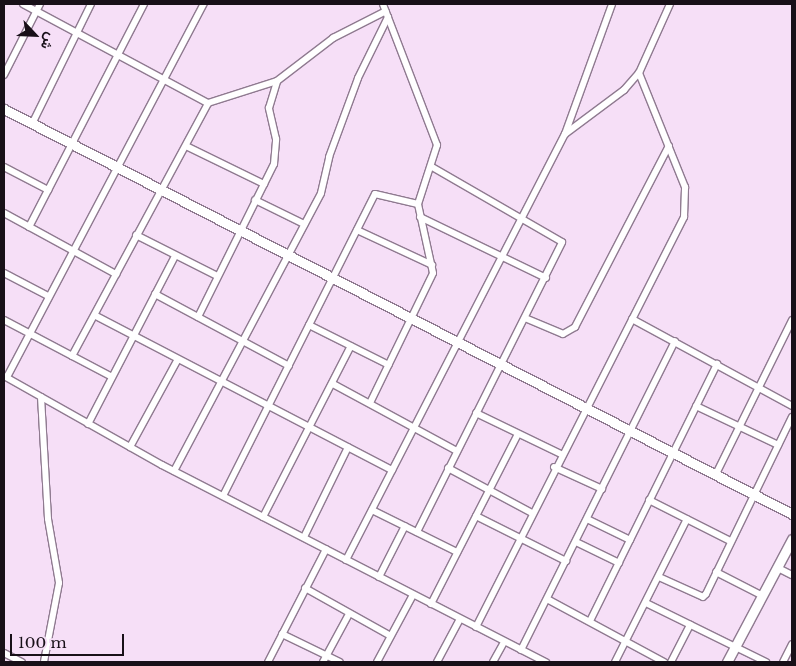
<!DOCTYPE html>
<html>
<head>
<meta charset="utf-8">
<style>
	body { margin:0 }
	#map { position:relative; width:796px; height:666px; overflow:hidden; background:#f6dff7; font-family:"Libre Baskerville",Vazirmatn,serif }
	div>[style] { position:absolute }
	.roads { filter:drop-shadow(1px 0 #8f7a90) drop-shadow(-1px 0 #8f7a90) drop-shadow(0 1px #8f7a90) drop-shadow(0 -1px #8f7a90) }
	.street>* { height:6px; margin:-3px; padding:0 3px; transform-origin:3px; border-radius:3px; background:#fff }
	.secondary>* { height:9px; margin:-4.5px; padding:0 4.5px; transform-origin:4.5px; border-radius:4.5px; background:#fff }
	span { translate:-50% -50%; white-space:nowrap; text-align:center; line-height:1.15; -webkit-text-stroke:4px #f6dff7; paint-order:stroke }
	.frame { position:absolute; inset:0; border:5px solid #181018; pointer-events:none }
	.north { position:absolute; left:10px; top:10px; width:50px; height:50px; -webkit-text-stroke:4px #f6dff7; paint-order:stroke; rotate:115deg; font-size:14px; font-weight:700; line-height:20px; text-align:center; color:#181018 }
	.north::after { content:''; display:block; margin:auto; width:18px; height:22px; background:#181018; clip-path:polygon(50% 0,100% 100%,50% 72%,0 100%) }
	.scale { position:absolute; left:10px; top:634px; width:114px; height:22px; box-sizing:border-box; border:2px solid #181018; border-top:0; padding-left:6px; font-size:15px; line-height:18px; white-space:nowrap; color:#181018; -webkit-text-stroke:4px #f6dff7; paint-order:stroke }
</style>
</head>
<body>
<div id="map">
	<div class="roads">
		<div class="street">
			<i style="left:23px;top:4px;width:210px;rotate:28.2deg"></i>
			<i style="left:4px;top:75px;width:80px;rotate:-63.1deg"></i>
			<i style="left:32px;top:124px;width:134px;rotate:-63.8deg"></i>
			<i style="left:565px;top:134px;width:138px;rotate:-70.1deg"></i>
			<i style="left:186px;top:146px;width:87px;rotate:26deg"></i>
			<i style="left:4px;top:167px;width:50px;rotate:27.6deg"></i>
			<i style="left:255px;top:200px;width:55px;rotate:26.1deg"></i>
			<i style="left:4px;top:213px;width:128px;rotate:28.6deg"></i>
			<i style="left:420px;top:217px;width:140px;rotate:25.8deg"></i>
			<i style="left:29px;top:227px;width:251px;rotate:-62.7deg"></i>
			<i style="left:357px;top:230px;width:83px;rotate:25deg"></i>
			<i style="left:136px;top:235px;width:91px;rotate:26.8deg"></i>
			<i style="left:4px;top:273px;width:50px;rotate:27.6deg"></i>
			<i style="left:155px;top:294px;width:152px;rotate:28.2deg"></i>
			<i style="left:96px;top:316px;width:334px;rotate:27.5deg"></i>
			<i style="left:198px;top:317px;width:171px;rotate:-63.6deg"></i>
			<i style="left:274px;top:164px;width:25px;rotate:-85deg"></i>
			<i style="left:276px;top:139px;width:32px;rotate:-103deg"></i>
			<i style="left:269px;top:108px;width:28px;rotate:-73deg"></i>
			<i style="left:525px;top:318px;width:41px;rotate:22.8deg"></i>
			<i style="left:563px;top:334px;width:14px;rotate:-30deg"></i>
			<i style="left:575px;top:327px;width:204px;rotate:-62.6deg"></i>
			<i style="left:632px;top:319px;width:182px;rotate:28.5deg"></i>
			<i style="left:4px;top:320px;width:122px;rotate:27.8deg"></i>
			<i style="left:309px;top:325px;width:89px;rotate:26.6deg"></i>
			<i style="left:72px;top:356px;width:287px;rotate:-61.7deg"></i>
			<i style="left:208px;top:103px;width:72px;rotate:-17.7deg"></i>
			<i style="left:277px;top:81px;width:71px;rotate:-37.5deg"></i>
			<i style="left:333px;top:38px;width:59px;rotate:-27deg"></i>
			<i style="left:4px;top:376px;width:181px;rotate:29.4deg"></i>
			<i style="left:162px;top:465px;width:432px;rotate:27.2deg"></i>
			<i style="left:7px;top:377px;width:422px;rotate:-62.2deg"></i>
			<i style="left:333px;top:384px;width:141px;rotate:28.4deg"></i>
			<i style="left:41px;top:397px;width:122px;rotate:86.7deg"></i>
			<i style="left:48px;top:519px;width:65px;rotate:80.2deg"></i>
			<i style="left:59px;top:583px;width:80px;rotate:100.8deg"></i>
			<i style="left:370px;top:403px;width:144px;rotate:-64.1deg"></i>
			<i style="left:433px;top:273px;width:71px;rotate:-102.3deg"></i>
			<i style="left:418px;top:204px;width:62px;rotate:-72.1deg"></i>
			<i style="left:437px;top:145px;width:151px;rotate:-111deg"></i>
			<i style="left:696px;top:406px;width:91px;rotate:25.4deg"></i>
			<i style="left:476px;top:413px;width:94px;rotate:25.8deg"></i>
			<i style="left:88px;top:424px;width:189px;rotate:-62.6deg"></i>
			<i style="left:130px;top:447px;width:100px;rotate:-61.4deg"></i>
			<i style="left:554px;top:467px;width:53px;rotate:24.6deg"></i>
			<i style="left:448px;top:468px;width:95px;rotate:28.2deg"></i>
			<i style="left:174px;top:471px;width:314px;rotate:-62.1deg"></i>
			<i style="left:321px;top:193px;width:37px;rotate:-77deg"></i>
			<i style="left:329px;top:157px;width:84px;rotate:-69.8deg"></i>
			<i style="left:358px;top:78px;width:68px;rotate:-63.8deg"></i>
			<i style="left:716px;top:474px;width:172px;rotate:-63.7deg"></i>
			<i style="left:223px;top:496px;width:338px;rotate:-63.3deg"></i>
			<i style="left:375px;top:194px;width:44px;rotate:13.1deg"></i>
			<i style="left:649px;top:500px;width:91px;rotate:26.8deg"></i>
			<i style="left:372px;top:510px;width:95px;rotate:26.3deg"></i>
			<i style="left:476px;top:516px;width:101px;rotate:26.6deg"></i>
			<i style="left:263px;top:517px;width:192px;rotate:-62.8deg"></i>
			<i style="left:587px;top:519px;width:48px;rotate:26deg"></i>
			<i style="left:417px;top:532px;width:324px;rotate:-63.4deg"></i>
			<i style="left:562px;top:242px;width:150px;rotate:-150deg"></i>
			<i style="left:304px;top:537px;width:100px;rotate:-63.9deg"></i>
			<i style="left:576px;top:542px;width:48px;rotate:26deg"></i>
			<i style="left:346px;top:560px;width:479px;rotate:-62.8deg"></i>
			<i style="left:565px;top:134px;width:74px;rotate:-36.7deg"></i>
			<i style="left:624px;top:90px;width:23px;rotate:-49deg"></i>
			<i style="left:639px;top:73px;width:76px;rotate:-65.8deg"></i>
			<i style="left:778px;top:568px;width:16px;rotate:27deg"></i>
			<i style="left:716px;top:572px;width:53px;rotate:27.1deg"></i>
			<i style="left:379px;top:577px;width:57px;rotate:-63deg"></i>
			<i style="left:659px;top:577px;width:48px;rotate:24.4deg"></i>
			<i style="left:703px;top:597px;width:4px;rotate:-45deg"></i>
			<i style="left:706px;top:594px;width:197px;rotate:-64.1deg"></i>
			<i style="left:305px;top:588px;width:98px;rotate:29.2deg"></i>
			<i style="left:547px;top:599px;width:133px;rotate:28.3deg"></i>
			<i style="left:646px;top:603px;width:134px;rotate:26.2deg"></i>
			<i style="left:431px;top:604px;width:191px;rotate:-62.9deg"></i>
			<i style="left:590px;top:621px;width:287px;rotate:-63.7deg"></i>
			<i style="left:476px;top:627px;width:460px;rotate:-63.1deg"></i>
			<i style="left:684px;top:217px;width:30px;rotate:-88deg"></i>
			<i style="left:685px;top:187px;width:123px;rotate:-112deg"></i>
			<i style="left:282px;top:634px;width:64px;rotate:25.8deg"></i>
			<i style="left:521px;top:650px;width:345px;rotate:-63.5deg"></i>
			<i style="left:4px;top:653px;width:20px;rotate:27deg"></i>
			<i style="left:268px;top:662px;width:127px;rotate:-62.8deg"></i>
			<i style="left:323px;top:662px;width:55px;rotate:-61.6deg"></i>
			<i style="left:377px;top:662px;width:76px;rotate:-61.8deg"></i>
			<i style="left:437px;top:662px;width:49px;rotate:-61.9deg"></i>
			<i style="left:493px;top:662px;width:23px;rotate:-61deg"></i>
			<i style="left:615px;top:662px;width:160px;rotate:-63.3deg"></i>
			<i style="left:671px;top:662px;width:42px;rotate:-62.8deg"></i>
			<i style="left:783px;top:662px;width:20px;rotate:-63deg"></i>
		</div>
		<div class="secondary">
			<i style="left:4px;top:109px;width:886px;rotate:27.2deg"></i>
			<i style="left:727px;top:662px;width:139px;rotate:-62.1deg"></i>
		</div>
	</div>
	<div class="frame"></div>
	<div class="north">ش</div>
	<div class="scale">100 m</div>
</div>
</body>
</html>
